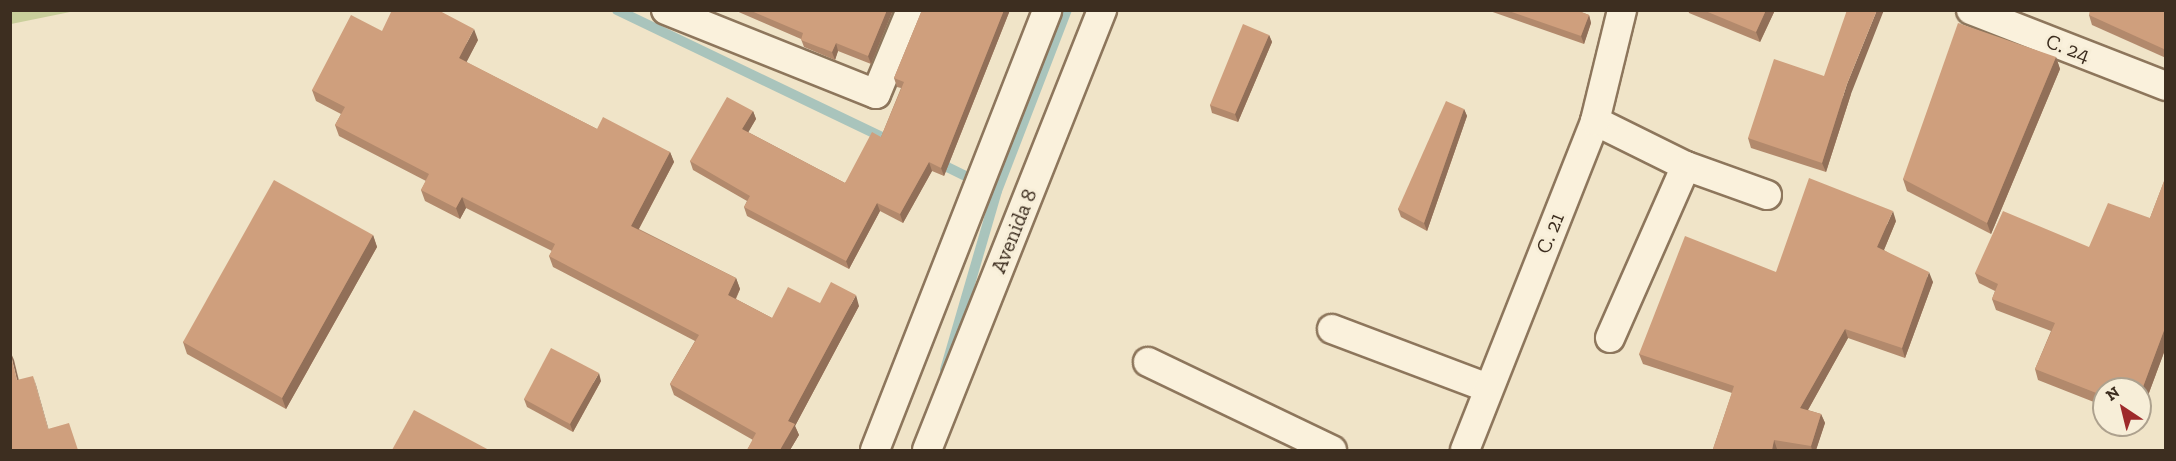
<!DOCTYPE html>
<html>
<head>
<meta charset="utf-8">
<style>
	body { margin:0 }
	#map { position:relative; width:2176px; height:461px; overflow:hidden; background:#f0e4c8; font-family:"Zilla Slab",serif }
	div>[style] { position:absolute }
	.green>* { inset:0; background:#c9cf9b }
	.stream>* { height:10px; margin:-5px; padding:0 5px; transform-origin:5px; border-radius:5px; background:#a9c4bc }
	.roads { filter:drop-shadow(2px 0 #8d765c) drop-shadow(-2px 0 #8d765c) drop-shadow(0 2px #8d765c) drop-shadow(0 -2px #8d765c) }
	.minor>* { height:28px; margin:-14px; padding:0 14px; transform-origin:14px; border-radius:14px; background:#faf1dc }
	.wall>* { inset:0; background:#b2896c }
	.shaded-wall>* { inset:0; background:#916f58 }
	.building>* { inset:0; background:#cf9f7d }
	span { translate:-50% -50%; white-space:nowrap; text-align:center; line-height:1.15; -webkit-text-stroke:6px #f7eed8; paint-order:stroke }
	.street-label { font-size:21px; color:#3d2e20 }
	.frame { position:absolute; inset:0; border:12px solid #3d2e20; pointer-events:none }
	.north { position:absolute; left:2092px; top:377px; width:60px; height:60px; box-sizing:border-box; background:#f7eed8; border:2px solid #ada18e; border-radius:50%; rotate:325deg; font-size:16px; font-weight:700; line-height:24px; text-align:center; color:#3d2e20 }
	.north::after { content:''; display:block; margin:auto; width:21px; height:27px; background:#9e2a2b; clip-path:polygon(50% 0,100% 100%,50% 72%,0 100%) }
</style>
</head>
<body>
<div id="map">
	<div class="green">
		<i style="clip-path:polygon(11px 10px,75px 10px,75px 11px,11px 24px)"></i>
	</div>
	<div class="stream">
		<i style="left:617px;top:10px;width:306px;rotate:25.6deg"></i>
		<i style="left:937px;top:162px;width:30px;rotate:26deg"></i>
		<i style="left:945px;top:370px;width:186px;rotate:-73.8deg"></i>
		<i style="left:997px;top:191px;width:194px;rotate:-68.9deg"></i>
	</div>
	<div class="roads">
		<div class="minor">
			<i style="left:666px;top:10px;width:226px;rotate:21.8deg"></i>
			<i style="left:876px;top:94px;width:91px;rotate:-67.4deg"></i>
			<i style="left:1971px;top:10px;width:209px;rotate:21.3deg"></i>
			<i style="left:1595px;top:121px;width:102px;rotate:26.3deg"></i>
			<i style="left:1686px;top:166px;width:86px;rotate:19.7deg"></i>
			<i style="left:1332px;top:329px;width:167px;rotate:20.7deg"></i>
			<i style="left:1610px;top:338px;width:188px;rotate:-66.2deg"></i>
			<i style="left:1148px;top:362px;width:204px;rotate:25.6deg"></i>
			<i style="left:875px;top:450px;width:472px;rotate:-68.6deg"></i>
			<i style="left:927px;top:450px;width:474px;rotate:-68.3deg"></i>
			<i style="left:1465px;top:450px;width:354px;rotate:-68.4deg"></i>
			<i style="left:1595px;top:121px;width:114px;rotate:-76.3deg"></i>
		</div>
	</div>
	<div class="wall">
		<i style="clip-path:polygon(734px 10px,893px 10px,871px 64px,838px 51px,835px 60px,804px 47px,801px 39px)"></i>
		<i style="clip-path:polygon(922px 10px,1010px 10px,944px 176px,932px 171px,903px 223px,880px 211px,849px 269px,747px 216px,744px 207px,747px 201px,693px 170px,690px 161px,753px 111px,756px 119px,748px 132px,845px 183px,881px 137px,901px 88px,897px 87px,894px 78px)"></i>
		<i style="clip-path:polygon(1487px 10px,1576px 10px,1589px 15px,1591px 23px,1584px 44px)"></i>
		<i style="clip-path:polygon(1688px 10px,1775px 10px,1760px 42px,1689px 13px)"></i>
		<i style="clip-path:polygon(2166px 10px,2166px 58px,2092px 25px,2089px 15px)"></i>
		<i style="clip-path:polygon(1269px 35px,1272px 42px,1238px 122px,1212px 113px,1210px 105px)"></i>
		<i style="clip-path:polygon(478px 40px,466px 62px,597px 129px,670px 152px,674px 162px,639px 229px,736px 278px,740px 289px,736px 299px,772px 318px,820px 303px,859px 306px,795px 426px,799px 435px,790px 450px,747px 450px,753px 440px,674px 395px,670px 384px,695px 341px,553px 267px,549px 256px,552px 251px,466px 208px,460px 219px,425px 201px,421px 190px,426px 181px,339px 136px,335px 125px,341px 114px,316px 101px,312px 90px)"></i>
		<i style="clip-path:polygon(2056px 57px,2060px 69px,1991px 234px,1907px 191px,1903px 179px)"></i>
		<i style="clip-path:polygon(1851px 94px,1826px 172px,1751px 148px,1748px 138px)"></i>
		<i style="clip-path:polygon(1464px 109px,1467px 116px,1427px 231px,1401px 217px,1398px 209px)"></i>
		<i style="clip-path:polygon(2166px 176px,2166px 347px,2140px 417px,2140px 389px,2104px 389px,2104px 406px,2038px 380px,2035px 369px,2051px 331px,1996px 310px,1992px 299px,1995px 291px,1979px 283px,1975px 273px,2089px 247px,2150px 218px)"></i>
		<i style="clip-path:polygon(1896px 221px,1884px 250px,1933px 282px,1905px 358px,1848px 338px,1808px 410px,1821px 414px,1825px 423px,1816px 450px,1784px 450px,1777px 449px,1777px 450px,1713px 450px,1713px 449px,1732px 393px,1643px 364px,1639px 354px,1776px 272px)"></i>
		<i style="clip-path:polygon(373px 235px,377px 247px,286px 409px,187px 354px,183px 342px)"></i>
		<i style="clip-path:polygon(601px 381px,573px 432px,527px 407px,524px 399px)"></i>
	</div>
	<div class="shaded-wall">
		<i style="clip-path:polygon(887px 10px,893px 10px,871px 64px,868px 56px)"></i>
		<i style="clip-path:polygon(1004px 10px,1010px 10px,944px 176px,941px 168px)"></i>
		<i style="clip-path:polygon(1766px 10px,1775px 10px,1760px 42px,1756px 32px)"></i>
		<i style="clip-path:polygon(1877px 10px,1884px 10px,1851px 94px,1826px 172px,1822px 163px,1847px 84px)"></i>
		<i style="clip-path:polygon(1589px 15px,1591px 23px,1584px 44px,1581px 36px)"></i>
		<i style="clip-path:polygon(474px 29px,478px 40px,463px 69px,459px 58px)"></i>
		<i style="clip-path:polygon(1269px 35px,1272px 42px,1238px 122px,1235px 114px)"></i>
		<i style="clip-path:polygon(836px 43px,838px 51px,835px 60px,832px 52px)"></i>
		<i style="clip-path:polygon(2056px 57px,2060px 69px,1991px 234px,1987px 223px)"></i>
		<i style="clip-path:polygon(1464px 109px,1467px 116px,1427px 231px,1424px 223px)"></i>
		<i style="clip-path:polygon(753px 111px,756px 119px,745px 138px,742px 129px)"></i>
		<i style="clip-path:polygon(670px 152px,674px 162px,635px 236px,631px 226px)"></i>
		<i style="clip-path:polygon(929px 162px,932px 171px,903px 223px,900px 214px)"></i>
		<i style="clip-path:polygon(462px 197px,466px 208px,460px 219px,456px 208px)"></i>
		<i style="clip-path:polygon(877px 203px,880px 211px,849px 269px,846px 261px)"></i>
		<i style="clip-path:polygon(1893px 211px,1896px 221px,1881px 257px,1877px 247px)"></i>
		<i style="clip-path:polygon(373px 235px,377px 247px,286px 409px,282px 398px)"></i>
		<i style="clip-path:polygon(1929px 272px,1933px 282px,1905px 358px,1902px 348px)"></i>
		<i style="clip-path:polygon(736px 278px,740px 289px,732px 306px,728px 295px)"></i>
		<i style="clip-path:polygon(856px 295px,859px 306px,795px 426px,799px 435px,790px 450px,780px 450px,788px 421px)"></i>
		<i style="clip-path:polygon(2166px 325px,2166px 347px,2140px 417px,2140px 395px)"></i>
		<i style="clip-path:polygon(1845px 329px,1848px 338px,1804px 417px,1800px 408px)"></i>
		<i style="clip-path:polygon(10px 351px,14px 360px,21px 389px,17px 380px)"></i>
		<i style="clip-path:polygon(599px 373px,601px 381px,573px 432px,570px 424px)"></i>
		<i style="clip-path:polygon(33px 376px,36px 385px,51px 438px,48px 429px)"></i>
		<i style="clip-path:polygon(1821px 414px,1825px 423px,1816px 450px,1812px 450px,1811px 446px)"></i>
		<i style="clip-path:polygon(1774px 440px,1777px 449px,1777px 450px,1772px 450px)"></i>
	</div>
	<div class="building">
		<i style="clip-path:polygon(392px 10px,438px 10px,474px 29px,459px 58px,597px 129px,603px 117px,670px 152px,631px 226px,736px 278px,728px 295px,772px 318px,788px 287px,820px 303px,831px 282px,856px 295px,788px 421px,795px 424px,780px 450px,747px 450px,756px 433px,670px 384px,699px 335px,549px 256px,555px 244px,462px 197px,456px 208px,421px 190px,429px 174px,335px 125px,345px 107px,312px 90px,351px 15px,382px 31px)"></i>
		<i style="clip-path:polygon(749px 10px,887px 10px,868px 56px,836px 43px,832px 52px,801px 40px,803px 33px)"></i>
		<i style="clip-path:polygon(922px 10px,1004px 10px,941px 168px,929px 162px,900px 214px,877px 203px,846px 261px,744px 207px,750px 196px,690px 161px,727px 97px,753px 111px,742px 129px,845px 183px,872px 132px,881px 137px,904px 82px,894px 78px)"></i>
		<i style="clip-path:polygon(1506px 10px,1576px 10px,1589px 15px,1581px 36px)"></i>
		<i style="clip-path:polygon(1703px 10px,1766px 10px,1756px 32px)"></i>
		<i style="clip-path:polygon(1847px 10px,1877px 10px,1847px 84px,1822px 163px,1748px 138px,1774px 59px,1824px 76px)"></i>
		<i style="clip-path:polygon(2090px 10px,2166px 10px,2166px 50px,2089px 15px)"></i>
		<i style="clip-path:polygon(1958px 23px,2056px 57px,1987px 223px,1903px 179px)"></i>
		<i style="clip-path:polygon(1243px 24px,1269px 35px,1235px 114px,1210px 105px)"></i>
		<i style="clip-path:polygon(1446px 101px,1464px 109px,1424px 223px,1398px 209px)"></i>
		<i style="clip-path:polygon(2166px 176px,2166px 325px,2140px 395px,2140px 389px,2104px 389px,2104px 396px,2035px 369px,2055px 323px,1992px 299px,1998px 284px,1975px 273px,2003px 211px,2089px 247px,2108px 203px,2150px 218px)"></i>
		<i style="clip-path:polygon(1809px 178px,1893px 211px,1877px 247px,1929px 272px,1902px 348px,1845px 329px,1800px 408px,1821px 414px,1811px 446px,1774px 440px,1772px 450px,1716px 450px,1713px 449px,1734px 386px,1639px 354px,1685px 236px,1776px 272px)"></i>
		<i style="clip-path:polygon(274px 180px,373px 235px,282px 398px,183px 342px)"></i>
		<i style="clip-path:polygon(551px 348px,599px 373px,570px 424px,524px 399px)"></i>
		<i style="clip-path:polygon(10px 352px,17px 380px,33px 376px,48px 429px,69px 423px,78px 450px,10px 450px)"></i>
		<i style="clip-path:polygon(414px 410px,489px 450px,392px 450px)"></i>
	</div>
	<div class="street-label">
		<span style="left:2068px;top:48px;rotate:21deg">C. 24</span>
		<span style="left:1014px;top:231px;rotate:-68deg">Avenida 8</span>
		<span style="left:1550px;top:233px;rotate:-68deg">C. 21</span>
	</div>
	<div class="frame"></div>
	<div class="north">N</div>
</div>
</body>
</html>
